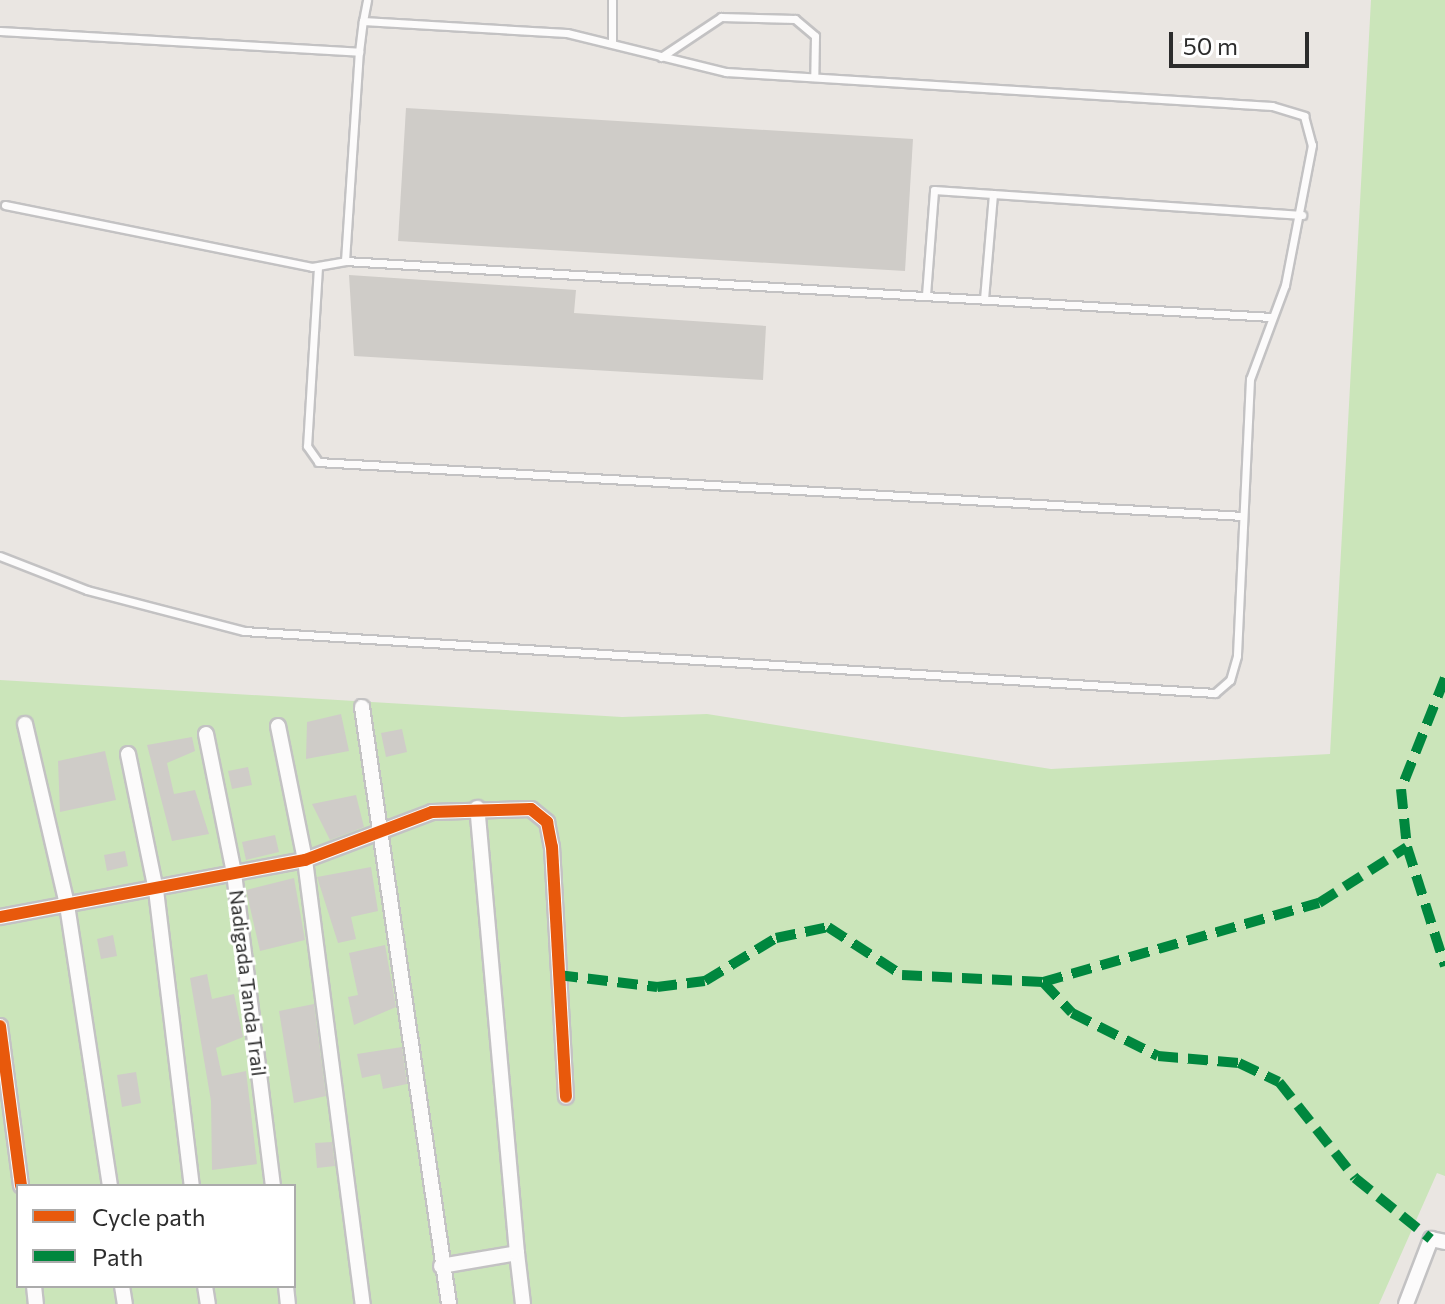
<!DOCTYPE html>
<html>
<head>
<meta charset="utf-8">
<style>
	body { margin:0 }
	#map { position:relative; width:1445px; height:1304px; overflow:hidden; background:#eae6e2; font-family:Commissioner,sans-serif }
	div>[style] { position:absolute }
	.green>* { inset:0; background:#cbe5ba }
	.building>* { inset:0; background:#cfccc8 }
	.roads { filter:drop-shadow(2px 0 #c3c2c3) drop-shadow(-2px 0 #c3c2c3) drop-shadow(0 2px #c3c2c3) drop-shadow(0 -2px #c3c2c3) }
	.service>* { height:7px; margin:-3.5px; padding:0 3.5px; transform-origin:3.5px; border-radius:3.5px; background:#fcfbfb }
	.minor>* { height:14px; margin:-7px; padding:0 7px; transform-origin:7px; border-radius:7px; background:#fcfbfb }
	.quiet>* { height:10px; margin-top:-5px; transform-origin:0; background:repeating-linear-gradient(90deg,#00873e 0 20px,transparent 0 30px) }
	.cycleway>* { height:12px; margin:-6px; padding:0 6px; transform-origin:6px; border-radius:6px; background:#e8590c }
	span { translate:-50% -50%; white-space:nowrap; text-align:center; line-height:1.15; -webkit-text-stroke:6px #fff; paint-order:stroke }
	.street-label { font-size:20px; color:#2c2c2c }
	.legend { position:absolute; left:16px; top:1184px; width:280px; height:104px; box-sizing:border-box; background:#fff; border:2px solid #ababab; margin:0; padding:10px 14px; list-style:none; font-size:24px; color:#2c2c2c }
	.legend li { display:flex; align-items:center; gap:16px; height:40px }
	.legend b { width:40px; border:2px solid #ababab }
	.scale { position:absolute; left:1169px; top:32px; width:140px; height:36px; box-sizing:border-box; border:4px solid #2c2c2c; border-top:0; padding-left:10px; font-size:24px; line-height:28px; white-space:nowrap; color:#2c2c2c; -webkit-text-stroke:6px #fff; paint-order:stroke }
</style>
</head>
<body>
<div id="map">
	<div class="green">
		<i style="clip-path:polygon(evenodd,1371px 0,1445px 0,1445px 1176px,1437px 1173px,1379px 1304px,0 1304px,0 680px,622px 717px,707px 714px,1051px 769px,1330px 754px,1371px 0,18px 1186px,294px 1186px,294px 1286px,18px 1286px,18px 1186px)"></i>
	</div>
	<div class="building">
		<i style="clip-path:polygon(406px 108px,913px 139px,905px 271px,398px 241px)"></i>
		<i style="clip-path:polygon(349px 275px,576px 290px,574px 313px,766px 326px,763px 380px,354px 356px)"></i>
		<i style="clip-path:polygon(341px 714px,349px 751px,306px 759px,307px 722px)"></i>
		<i style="clip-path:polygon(402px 729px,407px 752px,386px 757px,381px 733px)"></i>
		<i style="clip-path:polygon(192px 737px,195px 751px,167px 763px,174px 794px,195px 790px,209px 834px,172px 841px,147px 745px)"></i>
		<i style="clip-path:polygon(105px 751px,116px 800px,60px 812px,58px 761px)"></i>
		<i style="clip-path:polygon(248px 767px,252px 785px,232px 789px,228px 771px)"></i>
		<i style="clip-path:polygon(356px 795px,364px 827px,330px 840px,312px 804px)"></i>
		<i style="clip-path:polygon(275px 835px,279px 852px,246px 860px,242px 842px)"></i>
		<i style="clip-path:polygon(125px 851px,128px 866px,107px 871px,104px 855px)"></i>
		<i style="clip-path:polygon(371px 867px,378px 911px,351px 917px,356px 939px,338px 943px,317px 877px)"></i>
		<i style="clip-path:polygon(294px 878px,305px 940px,260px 951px,246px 890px)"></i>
		<i style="clip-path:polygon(113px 935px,117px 956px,101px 959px,97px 939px)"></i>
		<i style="clip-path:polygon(385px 945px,396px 1007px,354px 1025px,348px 997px,358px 995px,349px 953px)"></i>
		<i style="clip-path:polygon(207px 974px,212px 999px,234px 994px,243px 1037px,216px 1048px,222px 1076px,246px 1071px,257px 1164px,212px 1170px,211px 1101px,190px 978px)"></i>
		<i style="clip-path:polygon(314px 1004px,326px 1096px,294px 1103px,279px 1011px)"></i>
		<i style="clip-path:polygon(402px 1047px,407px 1084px,383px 1089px,380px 1074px,362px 1078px,357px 1054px)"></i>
		<i style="clip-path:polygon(136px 1072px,141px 1103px,122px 1107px,117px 1075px)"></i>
		<i style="clip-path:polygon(332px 1142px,335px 1166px,317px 1168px,315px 1143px)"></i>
	</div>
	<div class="roads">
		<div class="service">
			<i style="left:363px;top:21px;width:21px;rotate:-79deg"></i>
			<i style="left:0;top:31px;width:360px;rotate:3.3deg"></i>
			<i style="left:359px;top:52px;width:31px;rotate:-83deg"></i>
			<i style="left:363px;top:21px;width:204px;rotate:3.4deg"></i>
			<i style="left:567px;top:33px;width:164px;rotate:13.8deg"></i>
			<i style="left:726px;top:72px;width:547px;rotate:3.56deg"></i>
			<i style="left:1272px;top:106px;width:34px;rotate:17deg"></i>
			<i style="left:1304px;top:116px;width:30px;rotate:75deg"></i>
			<i style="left:1312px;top:145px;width:143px;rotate:100.9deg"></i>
			<i style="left:1285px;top:285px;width:100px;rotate:110.4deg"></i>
			<i style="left:1250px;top:379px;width:277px;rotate:92.7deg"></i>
			<i style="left:1237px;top:656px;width:25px;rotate:106deg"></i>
			<i style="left:1230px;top:680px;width:20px;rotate:139deg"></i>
			<i style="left:1215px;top:693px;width:973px;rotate:-176.35deg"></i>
			<i style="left:244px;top:631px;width:162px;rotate:-165.4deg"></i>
			<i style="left:87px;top:590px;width:93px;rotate:-158.7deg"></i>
			<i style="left:612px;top:42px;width:42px;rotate:-90deg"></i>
			<i style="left:661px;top:57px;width:72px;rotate:-33.7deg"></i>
			<i style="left:721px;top:17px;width:74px;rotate:1.5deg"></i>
			<i style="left:795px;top:19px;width:26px;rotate:40deg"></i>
			<i style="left:815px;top:36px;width:39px;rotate:91deg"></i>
			<i style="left:5px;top:205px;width:313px;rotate:11.4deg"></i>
			<i style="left:312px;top:267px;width:34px;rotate:-10deg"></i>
			<i style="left:345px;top:261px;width:929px;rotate:3.46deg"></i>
			<i style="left:345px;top:261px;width:209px;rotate:-86.2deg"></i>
			<i style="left:318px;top:267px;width:179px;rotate:93.5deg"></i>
			<i style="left:307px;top:446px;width:19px;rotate:55deg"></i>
			<i style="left:318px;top:462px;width:926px;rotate:3.34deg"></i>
			<i style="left:926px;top:295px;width:105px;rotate:-85.6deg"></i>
			<i style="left:934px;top:190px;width:59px;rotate:3.9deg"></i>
			<i style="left:984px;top:299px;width:105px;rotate:-85.1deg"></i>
			<i style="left:993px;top:194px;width:310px;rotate:3.9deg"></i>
		</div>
		<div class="minor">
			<i style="left:362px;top:707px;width:603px;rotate:81.71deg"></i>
			<i style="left:25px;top:724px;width:186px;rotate:76.9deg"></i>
			<i style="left:67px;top:905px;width:284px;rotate:81.3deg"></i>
			<i style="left:278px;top:726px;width:137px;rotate:78.6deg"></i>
			<i style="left:305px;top:860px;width:448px;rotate:82.6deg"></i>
			<i style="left:206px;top:734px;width:142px;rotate:78.6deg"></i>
			<i style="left:234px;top:873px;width:315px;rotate:82.9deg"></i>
			<i style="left:128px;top:754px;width:139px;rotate:78.4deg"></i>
			<i style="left:156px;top:890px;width:298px;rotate:83.1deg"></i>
			<i style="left:0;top:917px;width:310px;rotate:-10.6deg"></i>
			<i style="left:305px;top:860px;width:136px;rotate:-20.7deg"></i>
			<i style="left:432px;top:812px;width:99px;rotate:-1.7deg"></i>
			<i style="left:531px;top:809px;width:21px;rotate:39deg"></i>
			<i style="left:547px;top:822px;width:25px;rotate:79deg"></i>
			<i style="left:552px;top:847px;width:250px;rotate:86.8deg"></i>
			<i style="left:0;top:1026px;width:161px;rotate:82.5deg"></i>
			<i style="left:517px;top:1253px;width:51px;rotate:83.3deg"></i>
			<i style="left:441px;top:1266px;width:77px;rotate:-9.7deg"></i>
			<i style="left:517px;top:1253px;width:447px;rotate:-95.1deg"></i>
			<i style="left:34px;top:1286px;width:18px;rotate:84deg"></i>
			<i style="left:122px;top:1286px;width:18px;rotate:81deg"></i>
			<i style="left:205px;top:1286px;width:18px;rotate:81deg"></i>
			<i style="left:286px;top:1286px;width:18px;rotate:84deg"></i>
			<i style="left:1406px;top:1304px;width:70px;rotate:-69deg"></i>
			<i style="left:1431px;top:1239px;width:14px;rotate:12deg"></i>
		</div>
	</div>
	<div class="quiet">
		<i style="left:1445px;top:678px;width:119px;rotate:111.6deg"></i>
		<i style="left:1401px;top:789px;width:58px;rotate:84.1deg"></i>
		<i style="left:1407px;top:847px;width:125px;rotate:72.3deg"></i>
		<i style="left:558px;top:975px;width:100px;rotate:6.9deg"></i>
		<i style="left:657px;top:987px;width:48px;rotate:-7.1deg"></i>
		<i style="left:705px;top:981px;width:83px;rotate:-31.2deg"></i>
		<i style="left:776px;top:938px;width:53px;rotate:-11.9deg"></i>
		<i style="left:828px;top:927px;width:88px;rotate:33deg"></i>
		<i style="left:902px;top:975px;width:141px;rotate:2.8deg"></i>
		<i style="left:1043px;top:982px;width:42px;rotate:46.9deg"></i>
		<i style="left:1072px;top:1013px;width:96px;rotate:26.6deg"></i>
		<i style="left:1158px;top:1056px;width:81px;rotate:4.9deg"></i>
		<i style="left:1239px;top:1063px;width:44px;rotate:25.4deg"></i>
		<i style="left:1279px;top:1082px;width:122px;rotate:51.6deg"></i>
		<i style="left:1355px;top:1178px;width:97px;rotate:38.8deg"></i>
		<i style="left:1043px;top:982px;width:287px;rotate:-16deg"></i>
		<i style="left:1319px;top:903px;width:104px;rotate:-32.5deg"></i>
	</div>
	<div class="cycleway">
		<i style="left:0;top:917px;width:310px;rotate:-10.6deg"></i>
		<i style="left:305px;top:860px;width:136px;rotate:-20.7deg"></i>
		<i style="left:432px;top:812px;width:99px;rotate:-1.7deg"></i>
		<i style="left:531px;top:809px;width:21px;rotate:39deg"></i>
		<i style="left:547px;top:822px;width:25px;rotate:79deg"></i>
		<i style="left:552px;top:847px;width:250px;rotate:86.8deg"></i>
		<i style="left:0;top:1026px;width:161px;rotate:82.5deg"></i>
	</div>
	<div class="street-label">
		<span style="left:248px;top:983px;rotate:83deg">Nadigada Tanda Trail</span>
	</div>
	<ul class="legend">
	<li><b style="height:10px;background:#e8590c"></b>Cycle path</li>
	<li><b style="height:10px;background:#00873e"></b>Path</li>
	</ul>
	<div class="scale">50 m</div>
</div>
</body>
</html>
